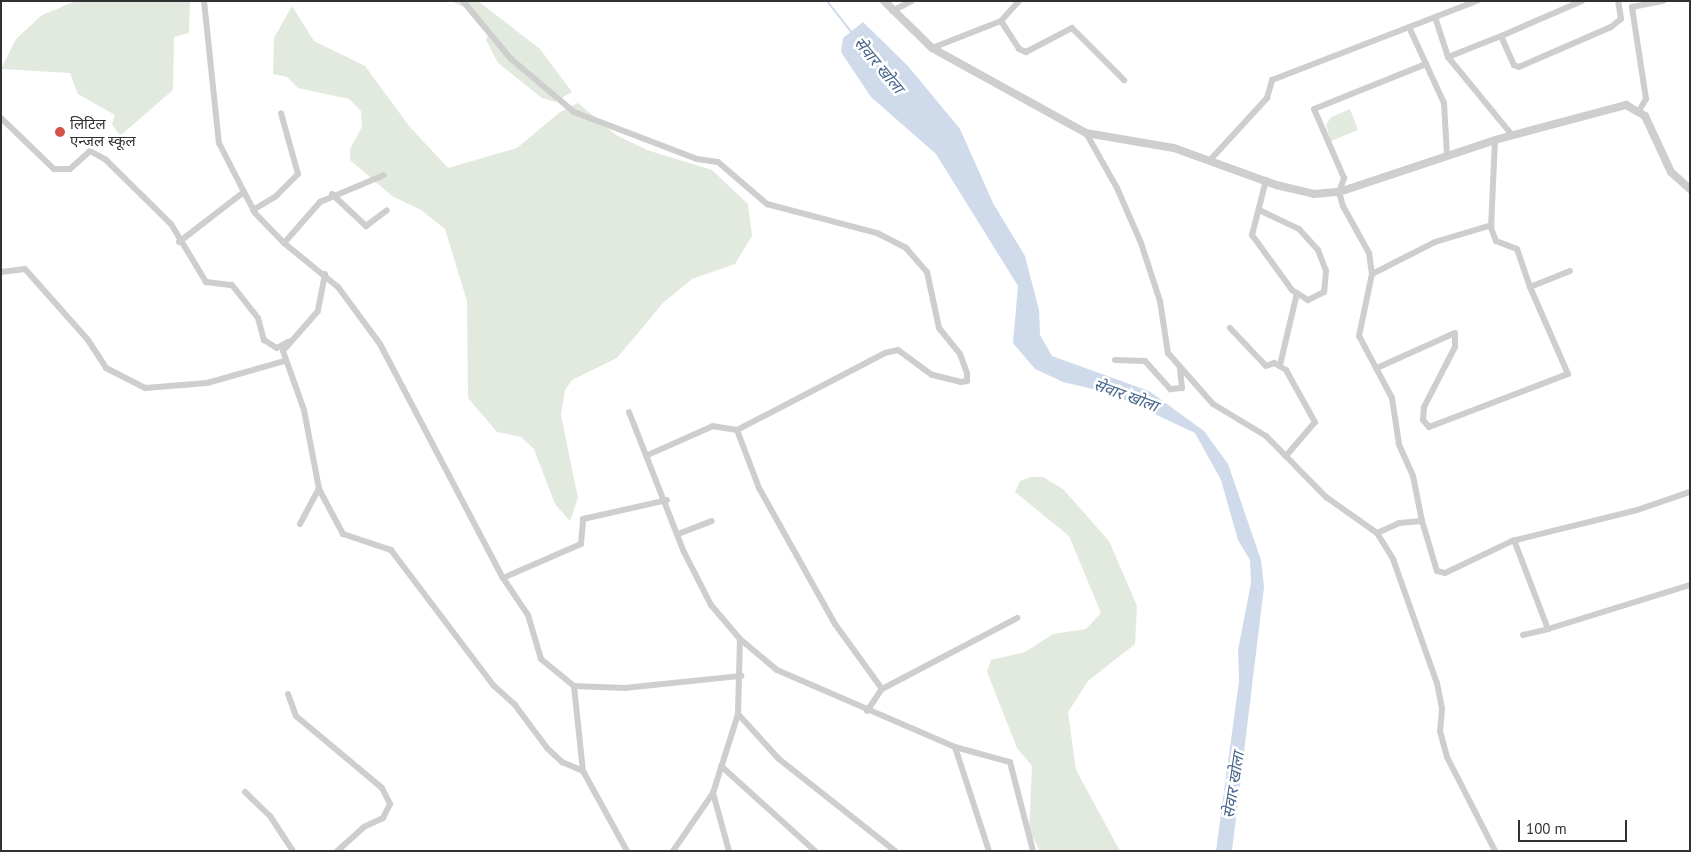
<!DOCTYPE html>
<html>
<head>
<meta charset="utf-8">
<style>
	body { margin:0 }
	#map { position:relative; width:1691px; height:852px; overflow:hidden; background:#fff; font-family:"PT Sans","Noto Sans Devanagari",sans-serif }
	div>[style] { position:absolute }
	.green>* { inset:0; background:#e2e9de }
	.water>* { inset:0; background:#cfdbea }
	.stream>* { height:2px; margin:-1px; padding:0 1px; transform-origin:1px; border-radius:1px; background:#cfdbea }
	.minor>* { height:6px; margin:-3px; padding:0 3px; transform-origin:3px; border-radius:3px; background:#cecece }
	.tertiary>* { height:8px; margin:-4px; padding:0 4px; transform-origin:4px; border-radius:4px; background:#cecece }
	.dots>* { width:14px; height:14px; translate:-50% -50%; box-sizing:border-box; border:2px solid #fff; border-radius:50% }
	span { translate:-50% -50%; white-space:nowrap; text-align:center; line-height:1.15; -webkit-text-stroke:5px #fff; paint-order:stroke }
	.poi-label { font-size:15px; color:#313131 }
	.left { translate:0 -50%; text-align:left }
	.water-label { font-size:16px; color:#47668b; font-style:italic }
	.frame { position:absolute; inset:0; border:2px solid #313131; pointer-events:none }
	.scale { position:absolute; left:1518px; top:820px; width:109px; height:22px; box-sizing:border-box; border:2px solid #313131; border-top:0; padding-left:6px; font-size:15px; line-height:18px; white-space:nowrap; color:#313131; -webkit-text-stroke:4px #fff; paint-order:stroke }
</style>
</head>
<body>
<div id="map">
	<div class="green">
		<i style="clip-path:polygon(76px 1px,190px 1px,189px 33px,174px 37px,173px 90px,120px 136px,112px 124px,115px 115px,78px 94px,70px 73px,1px 69px,16px 39px,42px 15px)"></i>
		<i style="clip-path:polygon(451px 1px,478px 1px,540px 49px,572px 92px,555px 102px,542px 98px,498px 63px,486px 40px,490px 31px,476px 13px)"></i>
		<i style="clip-path:polygon(292px 6px,314px 41px,365px 66px,409px 126px,448px 168px,517px 148px,560px 112px,578px 103px,616px 135px,647px 150px,712px 170px,748px 204px,752px 236px,735px 264px,692px 279px,663px 303px,617px 358px,572px 380px,565px 390px,561px 415px,578px 498px,570px 521px,555px 504px,534px 449px,521px 437px,497px 432px,468px 398px,467px 301px,445px 229px,421px 210px,392px 196px,350px 160px,350px 149px,362px 127px,361px 111px,349px 99px,298px 88px,287px 77px,273px 74px,274px 38px)"></i>
		<i style="clip-path:polygon(1350px 109px,1358px 130px,1331px 141px,1326px 125px,1331px 117px)"></i>
		<i style="clip-path:polygon(1031px 477px,1043px 477px,1063px 489px,1109px 541px,1137px 606px,1135px 644px,1088px 681px,1068px 712px,1076px 770px,1120px 851px,1040px 851px,1029px 830px,1032px 766px,1017px 748px,987px 672px,991px 660px,1025px 652px,1053px 634px,1086px 629px,1101px 613px,1069px 536px,1015px 492px,1020px 481px)"></i>
	</div>
	<div class="water">
		<i style="clip-path:polygon(863px 22px,908px 66px,960px 129px,993px 203px,1025px 256px,1039px 310px,1040px 335px,1052px 356px,1149px 391px,1204px 431px,1228px 464px,1261px 560px,1264px 587px,1232px 851px,1216px 851px,1239px 681px,1238px 650px,1251px 583px,1250px 560px,1238px 540px,1221px 480px,1195px 433px,1110px 393px,1063px 382px,1035px 369px,1013px 343px,1018px 286px,936px 154px,871px 97px,841px 52px,843px 38px)"></i>
	</div>
	<div class="stream">
		<i style="left:827px;top:1px;width:39px;rotate:52deg"></i>
	</div>
	<div class="minor">
		<i style="left:204px;top:1px;width:143px;rotate:84deg"></i>
		<i style="left:219px;top:143px;width:55px;rotate:63deg"></i>
		<i style="left:244px;top:192px;width:24px;rotate:62deg"></i>
		<i style="left:255px;top:213px;width:42px;rotate:46deg"></i>
		<i style="left:284px;top:243px;width:70px;rotate:39.2deg"></i>
		<i style="left:338px;top:287px;width:71px;rotate:53.6deg"></i>
		<i style="left:380px;top:344px;width:264px;rotate:62.3deg"></i>
		<i style="left:503px;top:578px;width:45px;rotate:56deg"></i>
		<i style="left:528px;top:615px;width:46px;rotate:73.5deg"></i>
		<i style="left:541px;top:659px;width:43px;rotate:39.3deg"></i>
		<i style="left:574px;top:686px;width:50px;rotate:2.3deg"></i>
		<i style="left:624px;top:688px;width:118px;rotate:-5.9deg"></i>
		<i style="left:463px;top:1px;width:75px;rotate:50.4deg"></i>
		<i style="left:511px;top:59px;width:82px;rotate:40.1deg"></i>
		<i style="left:574px;top:112px;width:132px;rotate:20.9deg"></i>
		<i style="left:697px;top:159px;width:21px;rotate:8deg"></i>
		<i style="left:718px;top:162px;width:65px;rotate:40.6deg"></i>
		<i style="left:767px;top:204px;width:114px;rotate:14.8deg"></i>
		<i style="left:877px;top:233px;width:33px;rotate:27deg"></i>
		<i style="left:906px;top:248px;width:32px;rotate:49deg"></i>
		<i style="left:927px;top:272px;width:57px;rotate:77.9deg"></i>
		<i style="left:939px;top:328px;width:33px;rotate:51deg"></i>
		<i style="left:960px;top:354px;width:20px;rotate:70deg"></i>
		<i style="left:967px;top:373px;width:8px;rotate:90deg"></i>
		<i style="left:967px;top:381px;width:6px;rotate:171deg"></i>
		<i style="left:961px;top:382px;width:30px;rotate:-166deg"></i>
		<i style="left:932px;top:375px;width:42px;rotate:-143.7deg"></i>
		<i style="left:898px;top:350px;width:13px;rotate:167deg"></i>
		<i style="left:885px;top:353px;width:167px;rotate:152.5deg"></i>
		<i style="left:737px;top:430px;width:24px;rotate:-171deg"></i>
		<i style="left:713px;top:426px;width:71px;rotate:156deg"></i>
		<i style="left:1019px;top:1px;width:27px;rotate:132deg"></i>
		<i style="left:1001px;top:21px;width:33px;rotate:57deg"></i>
		<i style="left:1019px;top:49px;width:8px;rotate:23deg"></i>
		<i style="left:1026px;top:52px;width:52px;rotate:-27.6deg"></i>
		<i style="left:1072px;top:28px;width:74px;rotate:45deg"></i>
		<i style="left:1582px;top:1px;width:88px;rotate:156.6deg"></i>
		<i style="left:1501px;top:36px;width:32px;rotate:66deg"></i>
		<i style="left:1514px;top:65px;width:5px;rotate:22deg"></i>
		<i style="left:1519px;top:67px;width:100px;rotate:-23.5deg"></i>
		<i style="left:1611px;top:27px;width:13px;rotate:-39deg"></i>
		<i style="left:1621px;top:19px;width:18px;rotate:-99deg"></i>
		<i style="left:892px;top:11px;width:22px;rotate:-27deg"></i>
		<i style="left:1435px;top:17px;width:42px;rotate:72deg"></i>
		<i style="left:1448px;top:57px;width:102px;rotate:50.6deg"></i>
		<i style="left:1409px;top:27px;width:84px;rotate:65.3deg"></i>
		<i style="left:1444px;top:103px;width:52px;rotate:86.7deg"></i>
		<i style="left:932px;top:48px;width:74px;rotate:-21.4deg"></i>
		<i style="left:1448px;top:57px;width:57px;rotate:-21.6deg"></i>
		<i style="left:1640px;top:109px;width:12px;rotate:-59deg"></i>
		<i style="left:1646px;top:99px;width:93px;rotate:-98.7deg"></i>
		<i style="left:1632px;top:7px;width:32px;rotate:-11deg"></i>
		<i style="left:1px;top:118px;width:74px;rotate:43.9deg"></i>
		<i style="left:54px;top:169px;width:16px"></i>
		<i style="left:70px;top:169px;width:27px;rotate:-42deg"></i>
		<i style="left:90px;top:151px;width:18px;rotate:29deg"></i>
		<i style="left:106px;top:160px;width:91px;rotate:44.6deg"></i>
		<i style="left:171px;top:224px;width:68px;rotate:58.9deg"></i>
		<i style="left:206px;top:282px;width:26px;rotate:7deg"></i>
		<i style="left:232px;top:285px;width:42px;rotate:51.8deg"></i>
		<i style="left:258px;top:318px;width:23px;rotate:75deg"></i>
		<i style="left:264px;top:340px;width:15px;rotate:32deg"></i>
		<i style="left:277px;top:348px;width:13px;rotate:-29deg"></i>
		<i style="left:1086px;top:133px;width:63px;rotate:60.6deg"></i>
		<i style="left:1117px;top:188px;width:60px;rotate:66.4deg"></i>
		<i style="left:1141px;top:243px;width:61px;rotate:71.9deg"></i>
		<i style="left:1160px;top:301px;width:53px;rotate:81.3deg"></i>
		<i style="left:1168px;top:353px;width:68px;rotate:48.6deg"></i>
		<i style="left:1213px;top:404px;width:62px;rotate:31.1deg"></i>
		<i style="left:1266px;top:436px;width:86px;rotate:45.5deg"></i>
		<i style="left:1326px;top:497px;width:62px;rotate:35.2deg"></i>
		<i style="left:1377px;top:533px;width:31px;rotate:58deg"></i>
		<i style="left:1393px;top:559px;width:132px;rotate:70.5deg"></i>
		<i style="left:1437px;top:683px;width:26px;rotate:79deg"></i>
		<i style="left:1442px;top:709px;width:22px;rotate:95deg"></i>
		<i style="left:1440px;top:731px;width:27px;rotate:75deg"></i>
		<i style="left:1447px;top:757px;width:106px;rotate:62.9deg"></i>
		<i style="left:1495px;top:140px;width:88px;rotate:92.6deg"></i>
		<i style="left:1491px;top:228px;width:14px;rotate:69deg"></i>
		<i style="left:1496px;top:241px;width:22px;rotate:21deg"></i>
		<i style="left:1517px;top:249px;width:40px;rotate:71.1deg"></i>
		<i style="left:1530px;top:287px;width:43px;rotate:-21.8deg"></i>
		<i style="left:1211px;top:159px;width:83px;rotate:-47.4deg"></i>
		<i style="left:1267px;top:98px;width:19px;rotate:-74deg"></i>
		<i style="left:1272px;top:80px;width:220px;rotate:-21.1deg"></i>
		<i style="left:332px;top:194px;width:47px;rotate:43.3deg"></i>
		<i style="left:366px;top:226px;width:26px;rotate:-37deg"></i>
		<i style="left:253px;top:210px;width:27px;rotate:-31deg"></i>
		<i style="left:276px;top:196px;width:31px;rotate:-45deg"></i>
		<i style="left:298px;top:174px;width:63px;rotate:-105.6deg"></i>
		<i style="left:1259px;top:210px;width:44px;rotate:25.4deg"></i>
		<i style="left:1299px;top:229px;width:28px;rotate:48deg"></i>
		<i style="left:1318px;top:250px;width:22px;rotate:69deg"></i>
		<i style="left:1326px;top:271px;width:21px;rotate:95deg"></i>
		<i style="left:1324px;top:292px;width:18px;rotate:153deg"></i>
		<i style="left:1308px;top:300px;width:19px;rotate:-148deg"></i>
		<i style="left:1292px;top:290px;width:68px;rotate:-126deg"></i>
		<i style="left:1252px;top:235px;width:57px;rotate:-75.7deg"></i>
		<i style="left:179px;top:242px;width:82px;rotate:-37.6deg"></i>
		<i style="left:284px;top:243px;width:55px;rotate:-48.7deg"></i>
		<i style="left:320px;top:202px;width:69px;rotate:-22.9deg"></i>
		<i style="left:1px;top:272px;width:24px;rotate:-7deg"></i>
		<i style="left:25px;top:269px;width:95px;rotate:48.4deg"></i>
		<i style="left:88px;top:340px;width:33px;rotate:57deg"></i>
		<i style="left:106px;top:368px;width:44px;rotate:27.1deg"></i>
		<i style="left:145px;top:388px;width:62px;rotate:-4.6deg"></i>
		<i style="left:207px;top:383px;width:80px;rotate:-15.9deg"></i>
		<i style="left:325px;top:274px;width:38px;rotate:101deg"></i>
		<i style="left:318px;top:311px;width:53px;rotate:131.2deg"></i>
		<i style="left:283px;top:351px;width:63px;rotate:70.4deg"></i>
		<i style="left:304px;top:410px;width:80px;rotate:79.2deg"></i>
		<i style="left:319px;top:489px;width:51px;rotate:61.9deg"></i>
		<i style="left:343px;top:534px;width:51px;rotate:18.4deg"></i>
		<i style="left:391px;top:550px;width:169px;rotate:52.9deg"></i>
		<i style="left:493px;top:685px;width:30px;rotate:42deg"></i>
		<i style="left:515px;top:705px;width:54px;rotate:53.3deg"></i>
		<i style="left:547px;top:748px;width:21px;rotate:43deg"></i>
		<i style="left:562px;top:762px;width:23px;rotate:23deg"></i>
		<i style="left:1372px;top:274px;width:71px;rotate:-26.9deg"></i>
		<i style="left:1435px;top:242px;width:59px;rotate:-16.6deg"></i>
		<i style="left:1230px;top:328px;width:52px;rotate:46.5deg"></i>
		<i style="left:1266px;top:366px;width:9px;rotate:-21deg"></i>
		<i style="left:1274px;top:363px;width:14px;rotate:30deg"></i>
		<i style="left:1286px;top:370px;width:60px;rotate:60.9deg"></i>
		<i style="left:1315px;top:422px;width:45px;rotate:130.5deg"></i>
		<i style="left:1115px;top:360px;width:30px;rotate:2deg"></i>
		<i style="left:1145px;top:361px;width:38px;rotate:48deg"></i>
		<i style="left:1170px;top:389px;width:12px;rotate:-5deg"></i>
		<i style="left:1182px;top:388px;width:18px;rotate:-96deg"></i>
		<i style="left:1280px;top:365px;width:74px;rotate:-76.7deg"></i>
		<i style="left:1379px;top:367px;width:83px;rotate:-24.1deg"></i>
		<i style="left:1455px;top:333px;width:14px;rotate:90deg"></i>
		<i style="left:1455px;top:347px;width:68px;rotate:117.3deg"></i>
		<i style="left:1424px;top:407px;width:13px;rotate:94deg"></i>
		<i style="left:1423px;top:420px;width:9px;rotate:49deg"></i>
		<i style="left:1429px;top:427px;width:149px;rotate:-20.9deg"></i>
		<i style="left:1568px;top:374px;width:95px;rotate:-113.6deg"></i>
		<i style="left:629px;top:412px;width:150px;rotate:68.6deg"></i>
		<i style="left:684px;top:552px;width:59px;rotate:63deg"></i>
		<i style="left:711px;top:605px;width:45px;rotate:49.5deg"></i>
		<i style="left:740px;top:639px;width:48px;rotate:40deg"></i>
		<i style="left:777px;top:670px;width:194px;rotate:23.4deg"></i>
		<i style="left:955px;top:747px;width:57px;rotate:15.3deg"></i>
		<i style="left:1010px;top:762px;width:92px;rotate:75.5deg"></i>
		<i style="left:737px;top:430px;width:62px;rotate:69.2deg"></i>
		<i style="left:759px;top:488px;width:156px;rotate:60.8deg"></i>
		<i style="left:835px;top:624px;width:80px;rotate:54.1deg"></i>
		<i style="left:1422px;top:521px;width:46px;rotate:-101.3deg"></i>
		<i style="left:1413px;top:476px;width:35px;rotate:-114deg"></i>
		<i style="left:1399px;top:444px;width:47px;rotate:-98.7deg"></i>
		<i style="left:1392px;top:398px;width:70px;rotate:-118deg"></i>
		<i style="left:1359px;top:336px;width:63px;rotate:-78.2deg"></i>
		<i style="left:1372px;top:274px;width:21px;rotate:-98deg"></i>
		<i style="left:1369px;top:253px;width:54px;rotate:-119deg"></i>
		<i style="left:1343px;top:206px;width:15px;rotate:-106deg"></i>
		<i style="left:1339px;top:192px;width:15px;rotate:-70deg"></i>
		<i style="left:1344px;top:178px;width:75px;rotate:-113.5deg"></i>
		<i style="left:1314px;top:109px;width:121px;rotate:-21.9deg"></i>
		<i style="left:300px;top:524px;width:40px;rotate:-62deg"></i>
		<i style="left:1377px;top:533px;width:24px;rotate:-24deg"></i>
		<i style="left:1399px;top:523px;width:23px;rotate:-5deg"></i>
		<i style="left:1422px;top:521px;width:52px;rotate:73.3deg"></i>
		<i style="left:1437px;top:571px;width:8px;rotate:14deg"></i>
		<i style="left:1445px;top:573px;width:74px;rotate:-25.5deg"></i>
		<i style="left:1512px;top:541px;width:129px;rotate:-13.9deg"></i>
		<i style="left:1637px;top:510px;width:56px;rotate:-18.8deg"></i>
		<i style="left:678px;top:534px;width:36px;rotate:-21deg"></i>
		<i style="left:1514px;top:540px;width:95px;rotate:69.1deg"></i>
		<i style="left:1548px;top:629px;width:149px;rotate:-17.2deg"></i>
		<i style="left:503px;top:578px;width:85px;rotate:-23.6deg"></i>
		<i style="left:581px;top:544px;width:25px;rotate:-85deg"></i>
		<i style="left:583px;top:519px;width:86px;rotate:-12.7deg"></i>
		<i style="left:1523px;top:635px;width:26px;rotate:-13deg"></i>
		<i style="left:574px;top:686px;width:85px;rotate:84deg"></i>
		<i style="left:583px;top:771px;width:91px;rotate:61.2deg"></i>
		<i style="left:288px;top:694px;width:23px;rotate:70deg"></i>
		<i style="left:296px;top:716px;width:112px;rotate:39.9deg"></i>
		<i style="left:382px;top:788px;width:18px;rotate:63deg"></i>
		<i style="left:390px;top:804px;width:16px;rotate:117deg"></i>
		<i style="left:383px;top:818px;width:21px;rotate:155deg"></i>
		<i style="left:364px;top:827px;width:36px;rotate:138deg"></i>
		<i style="left:867px;top:711px;width:27px;rotate:-56deg"></i>
		<i style="left:882px;top:689px;width:153px;rotate:-27.7deg"></i>
		<i style="left:738px;top:714px;width:61px;rotate:47.7deg"></i>
		<i style="left:779px;top:759px;width:148px;rotate:38.4deg"></i>
		<i style="left:955px;top:747px;width:109px;rotate:71.9deg"></i>
		<i style="left:721px;top:766px;width:127px;rotate:42.1deg"></i>
		<i style="left:245px;top:792px;width:35px;rotate:44deg"></i>
		<i style="left:270px;top:816px;width:42px;rotate:56.7deg"></i>
		<i style="left:713px;top:793px;width:60px;rotate:74.6deg"></i>
		<i style="left:673px;top:851px;width:70px;rotate:-55.4deg"></i>
		<i style="left:713px;top:793px;width:83px;rotate:-72.4deg"></i>
		<i style="left:738px;top:714px;width:75px;rotate:-88.5deg"></i>
	</div>
	<div class="tertiary">
		<i style="left:884px;top:1px;width:67px;rotate:44.4deg"></i>
		<i style="left:932px;top:48px;width:176px;rotate:28.9deg"></i>
		<i style="left:1086px;top:133px;width:89px;rotate:9.7deg"></i>
		<i style="left:1174px;top:148px;width:109px;rotate:19.9deg"></i>
		<i style="left:1276px;top:185px;width:39px;rotate:13deg"></i>
		<i style="left:1314px;top:194px;width:25px;rotate:-5deg"></i>
		<i style="left:1339px;top:192px;width:164px;rotate:-18.4deg"></i>
		<i style="left:1495px;top:140px;width:136px;rotate:-15deg"></i>
		<i style="left:1626px;top:105px;width:22px;rotate:30deg"></i>
		<i style="left:1645px;top:116px;width:62px;rotate:65.1deg"></i>
		<i style="left:1671px;top:172px;width:25px;rotate:42deg"></i>
	</div>
	<div class="dots">
		<i style="left:60px;top:132px;background:#d45247"></i>
	</div>
	<div class="poi-label">
		<span class="left" style="left:70px;top:132px">लिटिल<br>एन्जल स्कूल</span>
	</div>
	<div class="water-label">
		<span style="left:879px;top:65px;rotate:50deg">सेवार खोला</span>
		<span style="left:1126px;top:395px;rotate:20deg">सेवार खोला</span>
		<span style="left:1233px;top:785px;rotate:-81deg">सेवार खोला</span>
	</div>
	<div class="frame"></div>
	<div class="scale">100 m</div>
</div>
</body>
</html>
